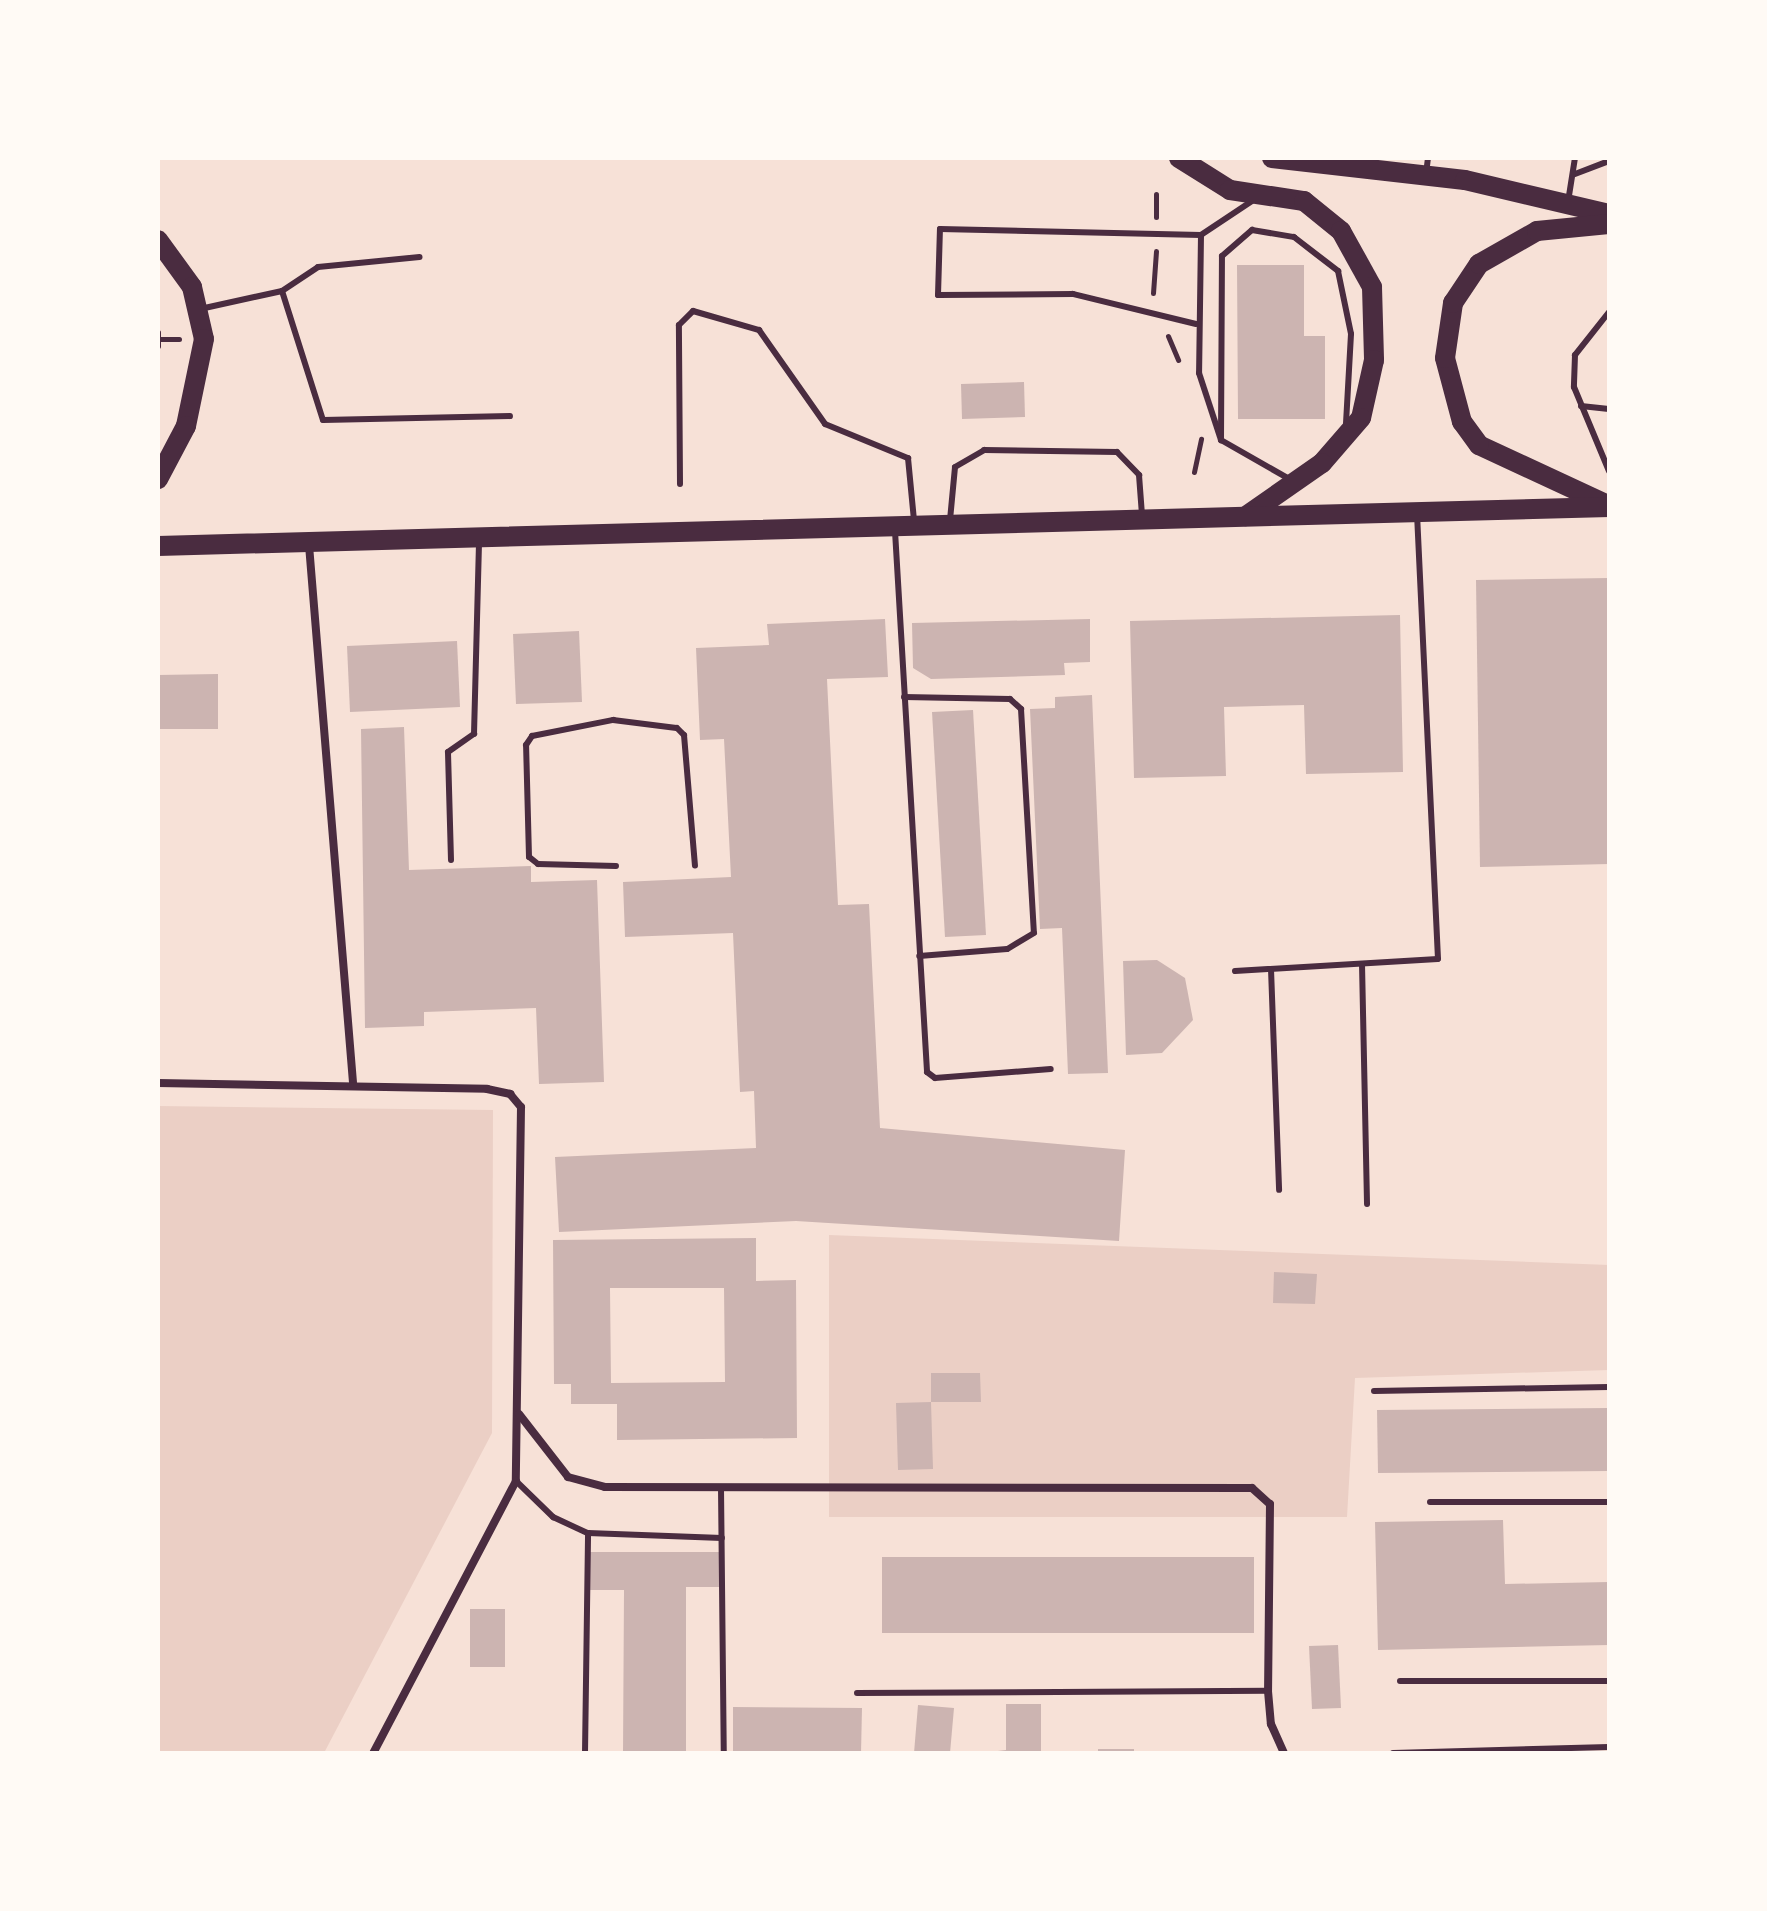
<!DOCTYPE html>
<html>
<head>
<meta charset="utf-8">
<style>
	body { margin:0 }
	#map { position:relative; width:1767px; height:1911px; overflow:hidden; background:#f7e1d7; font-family:"Varela Round",sans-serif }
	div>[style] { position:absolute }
	.green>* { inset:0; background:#ebcfc5 }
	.building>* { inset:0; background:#ccb4b1 }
	.path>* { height:5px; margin:-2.5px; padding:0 2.5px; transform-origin:2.5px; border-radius:2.5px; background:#4a2c40 }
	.service>* { height:6px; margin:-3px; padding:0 3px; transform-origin:3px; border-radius:3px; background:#4a2c40 }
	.minor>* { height:8px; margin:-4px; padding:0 4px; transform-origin:4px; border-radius:4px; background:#4a2c40 }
	.primary>* { height:20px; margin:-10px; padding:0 10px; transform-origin:10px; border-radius:10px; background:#4a2c40 }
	span { translate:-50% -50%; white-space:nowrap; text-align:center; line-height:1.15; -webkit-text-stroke:8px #fffaf5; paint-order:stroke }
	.frame { position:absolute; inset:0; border:160px solid #fffaf5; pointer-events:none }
</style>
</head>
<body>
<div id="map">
	<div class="green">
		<i style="clip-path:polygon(158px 1106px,493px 1110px,492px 1433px,324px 1753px,158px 1753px)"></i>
		<i style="clip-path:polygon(829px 1235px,1609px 1265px,1609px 1370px,1355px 1378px,1347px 1517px,829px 1517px)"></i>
	</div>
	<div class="building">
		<i style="clip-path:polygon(1237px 265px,1304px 265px,1304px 336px,1325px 336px,1325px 419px,1238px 419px)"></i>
		<i style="clip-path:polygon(1024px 382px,1025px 417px,962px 419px,961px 384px)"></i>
		<i style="clip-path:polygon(1609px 578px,1609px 864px,1480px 867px,1476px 580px)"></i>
		<i style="clip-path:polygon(1400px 615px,1403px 772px,1306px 774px,1304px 705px,1224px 707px,1226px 776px,1134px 778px,1130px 621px)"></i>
		<i style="clip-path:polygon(885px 619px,888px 677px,827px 679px,838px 905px,869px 904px,880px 1128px,1125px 1150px,1119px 1241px,796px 1221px,559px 1232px,555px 1157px,756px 1148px,754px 1091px,740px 1092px,733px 933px,625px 937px,623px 882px,731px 877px,724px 739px,700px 740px,696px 648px,769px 645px,767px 624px)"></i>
		<i style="clip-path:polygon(1090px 619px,1090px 662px,1064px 663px,1065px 675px,931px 679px,913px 668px,912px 623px)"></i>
		<i style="clip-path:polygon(579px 631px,582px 702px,516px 704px,513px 634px)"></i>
		<i style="clip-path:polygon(457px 641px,460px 707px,350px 712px,347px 646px)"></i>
		<i style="clip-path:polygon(218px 674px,218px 729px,158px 729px,158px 675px)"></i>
		<i style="clip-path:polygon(1092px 695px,1108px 1073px,1068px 1074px,1062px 928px,1040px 929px,1030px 709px,1055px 708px,1055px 697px)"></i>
		<i style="clip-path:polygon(973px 710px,986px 935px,945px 937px,932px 712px)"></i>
		<i style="clip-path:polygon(404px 727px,409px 870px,531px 866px,531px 882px,597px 880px,604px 1082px,539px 1084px,536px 1008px,424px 1012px,424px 1026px,365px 1028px,361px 729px)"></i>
		<i style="clip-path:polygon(1157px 960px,1185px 978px,1193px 1020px,1162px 1053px,1126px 1055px,1123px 961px)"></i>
		<i style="clip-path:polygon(evenodd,756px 1238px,756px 1281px,796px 1280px,797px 1438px,617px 1440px,617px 1404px,571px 1404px,571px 1384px,554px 1384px,553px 1240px,756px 1238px,610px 1288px,724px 1288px,725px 1382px,611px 1383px,610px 1288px)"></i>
		<i style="clip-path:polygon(1274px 1272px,1317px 1274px,1315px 1304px,1273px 1303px)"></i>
		<i style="clip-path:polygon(931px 1373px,980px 1373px,981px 1402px,931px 1402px)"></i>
		<i style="clip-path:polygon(931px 1402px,933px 1469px,898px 1470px,896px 1403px)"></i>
		<i style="clip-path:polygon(1609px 1408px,1609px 1471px,1378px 1473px,1377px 1410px)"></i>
		<i style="clip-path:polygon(1503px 1520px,1505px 1584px,1609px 1582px,1609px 1645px,1378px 1650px,1375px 1522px)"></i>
		<i style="clip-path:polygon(589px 1552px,719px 1552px,719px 1587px,686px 1587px,686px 1753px,623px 1753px,624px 1590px,588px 1590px)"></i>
		<i style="clip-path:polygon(882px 1557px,1254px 1557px,1254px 1633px,882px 1633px)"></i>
		<i style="clip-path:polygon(470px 1609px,505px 1609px,505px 1667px,470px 1667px)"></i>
		<i style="clip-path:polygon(1338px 1645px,1341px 1708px,1312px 1709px,1309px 1646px)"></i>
		<i style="clip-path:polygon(1006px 1704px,1041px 1704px,1041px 1753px,981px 1753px,1006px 1750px)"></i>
		<i style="clip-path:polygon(918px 1705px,954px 1708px,950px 1753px,914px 1753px)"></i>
		<i style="clip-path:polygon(733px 1707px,862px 1708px,861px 1753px,733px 1753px)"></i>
		<i style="clip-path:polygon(1098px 1749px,1134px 1749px,1134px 1753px,1098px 1753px)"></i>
	</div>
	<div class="path">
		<i style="left:1156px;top:194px;width:23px;rotate:90deg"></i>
		<i style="left:1153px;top:293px;width:42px;rotate:-85.9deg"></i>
		<i style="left:158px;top:332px;width:14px;rotate:90deg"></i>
		<i style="left:1168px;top:336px;width:26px;rotate:67deg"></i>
		<i style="left:160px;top:339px;width:19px"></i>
		<i style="left:1194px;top:472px;width:34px;rotate:-78deg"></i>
	</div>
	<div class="service">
		<i style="left:1426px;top:174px;width:16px;rotate:-83deg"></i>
		<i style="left:1575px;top:174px;width:36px;rotate:-21deg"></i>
		<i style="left:1252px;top:201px;width:61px;rotate:146.3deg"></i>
		<i style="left:1201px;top:235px;width:138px;rotate:90.8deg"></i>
		<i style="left:1199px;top:373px;width:71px;rotate:71.8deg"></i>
		<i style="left:1221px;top:440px;width:81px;rotate:29.7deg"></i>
		<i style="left:1568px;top:202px;width:45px;rotate:-81deg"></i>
		<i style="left:282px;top:291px;width:135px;rotate:72.4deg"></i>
		<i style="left:323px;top:420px;width:187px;rotate:-1.2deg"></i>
		<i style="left:200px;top:309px;width:84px;rotate:-12.4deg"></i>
		<i style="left:282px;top:291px;width:43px;rotate:-33.7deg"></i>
		<i style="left:318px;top:267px;width:102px;rotate:-5.6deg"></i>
		<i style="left:1609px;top:312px;width:55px;rotate:128.3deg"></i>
		<i style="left:1575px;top:355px;width:32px;rotate:92deg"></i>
		<i style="left:1574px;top:387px;width:91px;rotate:67.4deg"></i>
		<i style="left:1196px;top:324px;width:127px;rotate:-166.3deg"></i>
		<i style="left:1073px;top:294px;width:135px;rotate:179.6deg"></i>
		<i style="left:938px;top:295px;width:66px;rotate:-88.3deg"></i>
		<i style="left:940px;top:229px;width:261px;rotate:1.3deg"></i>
		<i style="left:1581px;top:406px;width:28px;rotate:6deg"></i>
		<i style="left:1221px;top:440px;width:184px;rotate:-89.7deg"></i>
		<i style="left:1222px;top:256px;width:40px;rotate:-41deg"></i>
		<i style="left:1252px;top:230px;width:43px;rotate:9.5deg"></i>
		<i style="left:1294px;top:237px;width:56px;rotate:37.7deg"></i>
		<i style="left:1338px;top:271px;width:64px;rotate:78.3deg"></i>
		<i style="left:1351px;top:334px;width:90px;rotate:93.2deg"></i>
		<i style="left:680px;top:484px;width:159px;rotate:-90.4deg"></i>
		<i style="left:679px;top:325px;width:20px;rotate:-45deg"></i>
		<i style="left:693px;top:311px;width:69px;rotate:16.1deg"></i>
		<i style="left:759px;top:330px;width:115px;rotate:54.9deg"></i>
		<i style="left:825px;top:424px;width:90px;rotate:22.3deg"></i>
		<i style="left:908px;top:458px;width:62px;rotate:84.5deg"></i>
		<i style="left:950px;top:520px;width:53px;rotate:-84.6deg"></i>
		<i style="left:955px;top:467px;width:34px;rotate:-30deg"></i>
		<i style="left:984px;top:450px;width:133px;rotate:0.9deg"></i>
		<i style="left:1117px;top:452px;width:32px;rotate:46deg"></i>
		<i style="left:1139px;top:475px;width:40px;rotate:85.7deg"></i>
		<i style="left:895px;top:531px;width:542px;rotate:86.61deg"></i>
		<i style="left:927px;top:1072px;width:10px;rotate:37deg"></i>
		<i style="left:935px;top:1078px;width:116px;rotate:-4.4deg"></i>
		<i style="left:904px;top:697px;width:106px;rotate:1.1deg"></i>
		<i style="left:1010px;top:699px;width:15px;rotate:42deg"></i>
		<i style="left:1021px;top:709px;width:224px;rotate:86.7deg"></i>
		<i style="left:1034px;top:933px;width:31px;rotate:149deg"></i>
		<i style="left:1007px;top:949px;width:88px;rotate:175.5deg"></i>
		<i style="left:451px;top:860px;width:108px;rotate:-91.6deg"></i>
		<i style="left:448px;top:752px;width:32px;rotate:-35deg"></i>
		<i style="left:474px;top:734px;width:195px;rotate:-88.5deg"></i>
		<i style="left:616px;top:866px;width:78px;rotate:-178.5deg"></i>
		<i style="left:538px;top:864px;width:11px;rotate:-142deg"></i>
		<i style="left:529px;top:857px;width:112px;rotate:-91.5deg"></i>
		<i style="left:526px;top:745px;width:11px;rotate:-56deg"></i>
		<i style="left:532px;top:736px;width:83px;rotate:-11.2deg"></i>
		<i style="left:613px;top:720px;width:64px;rotate:7.1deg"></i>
		<i style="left:677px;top:728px;width:10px;rotate:45deg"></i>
		<i style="left:684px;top:735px;width:131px;rotate:85.2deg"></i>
		<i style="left:1362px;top:964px;width:240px;rotate:88.8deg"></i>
		<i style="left:1271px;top:969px;width:221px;rotate:87.9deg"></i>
		<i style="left:1235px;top:971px;width:203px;rotate:-3.4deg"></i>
		<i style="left:1438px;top:959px;width:443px;rotate:-92.7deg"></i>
		<i style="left:1374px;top:1391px;width:235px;rotate:-1deg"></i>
		<i style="left:516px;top:1481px;width:52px;rotate:44.2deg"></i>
		<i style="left:553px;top:1517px;width:38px;rotate:25deg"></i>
		<i style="left:588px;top:1533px;width:134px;rotate:2.1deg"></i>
		<i style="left:721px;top:1488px;width:265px;rotate:89.4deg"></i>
		<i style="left:1430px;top:1502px;width:179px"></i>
		<i style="left:1400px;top:1681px;width:209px"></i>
		<i style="left:857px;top:1693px;width:411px;rotate:-0.3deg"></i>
		<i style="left:585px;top:1753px;width:220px;rotate:-89.2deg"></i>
		<i style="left:1393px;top:1753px;width:216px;rotate:-1.6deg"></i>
	</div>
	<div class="minor">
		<i style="left:309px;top:545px;width:539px;rotate:85.32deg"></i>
		<i style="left:158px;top:1083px;width:329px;rotate:1deg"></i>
		<i style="left:487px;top:1089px;width:24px;rotate:12deg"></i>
		<i style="left:510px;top:1094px;width:17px;rotate:50deg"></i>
		<i style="left:521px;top:1107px;width:374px;rotate:90.8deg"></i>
		<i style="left:516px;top:1481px;width:307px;rotate:117.7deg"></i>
		<i style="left:519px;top:1414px;width:80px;rotate:52.1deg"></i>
		<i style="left:568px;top:1477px;width:38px;rotate:15deg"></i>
		<i style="left:605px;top:1487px;width:647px;rotate:0.09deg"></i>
		<i style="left:1252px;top:1488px;width:24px;rotate:42deg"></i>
		<i style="left:1270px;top:1504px;width:187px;rotate:90.6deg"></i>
		<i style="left:1268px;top:1691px;width:33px;rotate:85deg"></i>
		<i style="left:1271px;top:1724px;width:32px;rotate:66deg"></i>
	</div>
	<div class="primary">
		<i style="left:1179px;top:158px;width:60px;rotate:32.1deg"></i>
		<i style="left:1230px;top:190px;width:75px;rotate:8.5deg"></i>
		<i style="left:1304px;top:201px;width:48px;rotate:39deg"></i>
		<i style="left:1341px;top:231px;width:64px;rotate:61deg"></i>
		<i style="left:1372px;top:287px;width:73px;rotate:88.4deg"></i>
		<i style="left:1374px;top:360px;width:59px;rotate:102.6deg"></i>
		<i style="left:1361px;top:418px;width:60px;rotate:130.9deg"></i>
		<i style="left:1322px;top:463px;width:93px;rotate:145.1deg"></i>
		<i style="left:1272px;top:158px;width:194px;rotate:6.5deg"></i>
		<i style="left:1465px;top:180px;width:148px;rotate:13.3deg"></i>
		<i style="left:158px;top:240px;width:58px;rotate:54.1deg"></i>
		<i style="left:192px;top:287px;width:53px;rotate:77deg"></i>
		<i style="left:204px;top:339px;width:89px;rotate:101.7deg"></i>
		<i style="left:186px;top:426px;width:60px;rotate:117.8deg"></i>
		<i style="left:1608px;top:505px;width:142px;rotate:-155.1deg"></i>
		<i style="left:1479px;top:445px;width:29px;rotate:-126deg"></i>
		<i style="left:1462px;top:422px;width:66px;rotate:-104.9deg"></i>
		<i style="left:1445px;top:358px;width:56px;rotate:-81.7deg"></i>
		<i style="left:1453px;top:303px;width:47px;rotate:-56.3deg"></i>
		<i style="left:1479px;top:264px;width:67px;rotate:-29.6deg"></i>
		<i style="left:1537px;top:231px;width:72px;rotate:-5.6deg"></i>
		<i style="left:158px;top:546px;width:1452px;rotate:-1.54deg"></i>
	</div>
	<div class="frame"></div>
</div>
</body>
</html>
